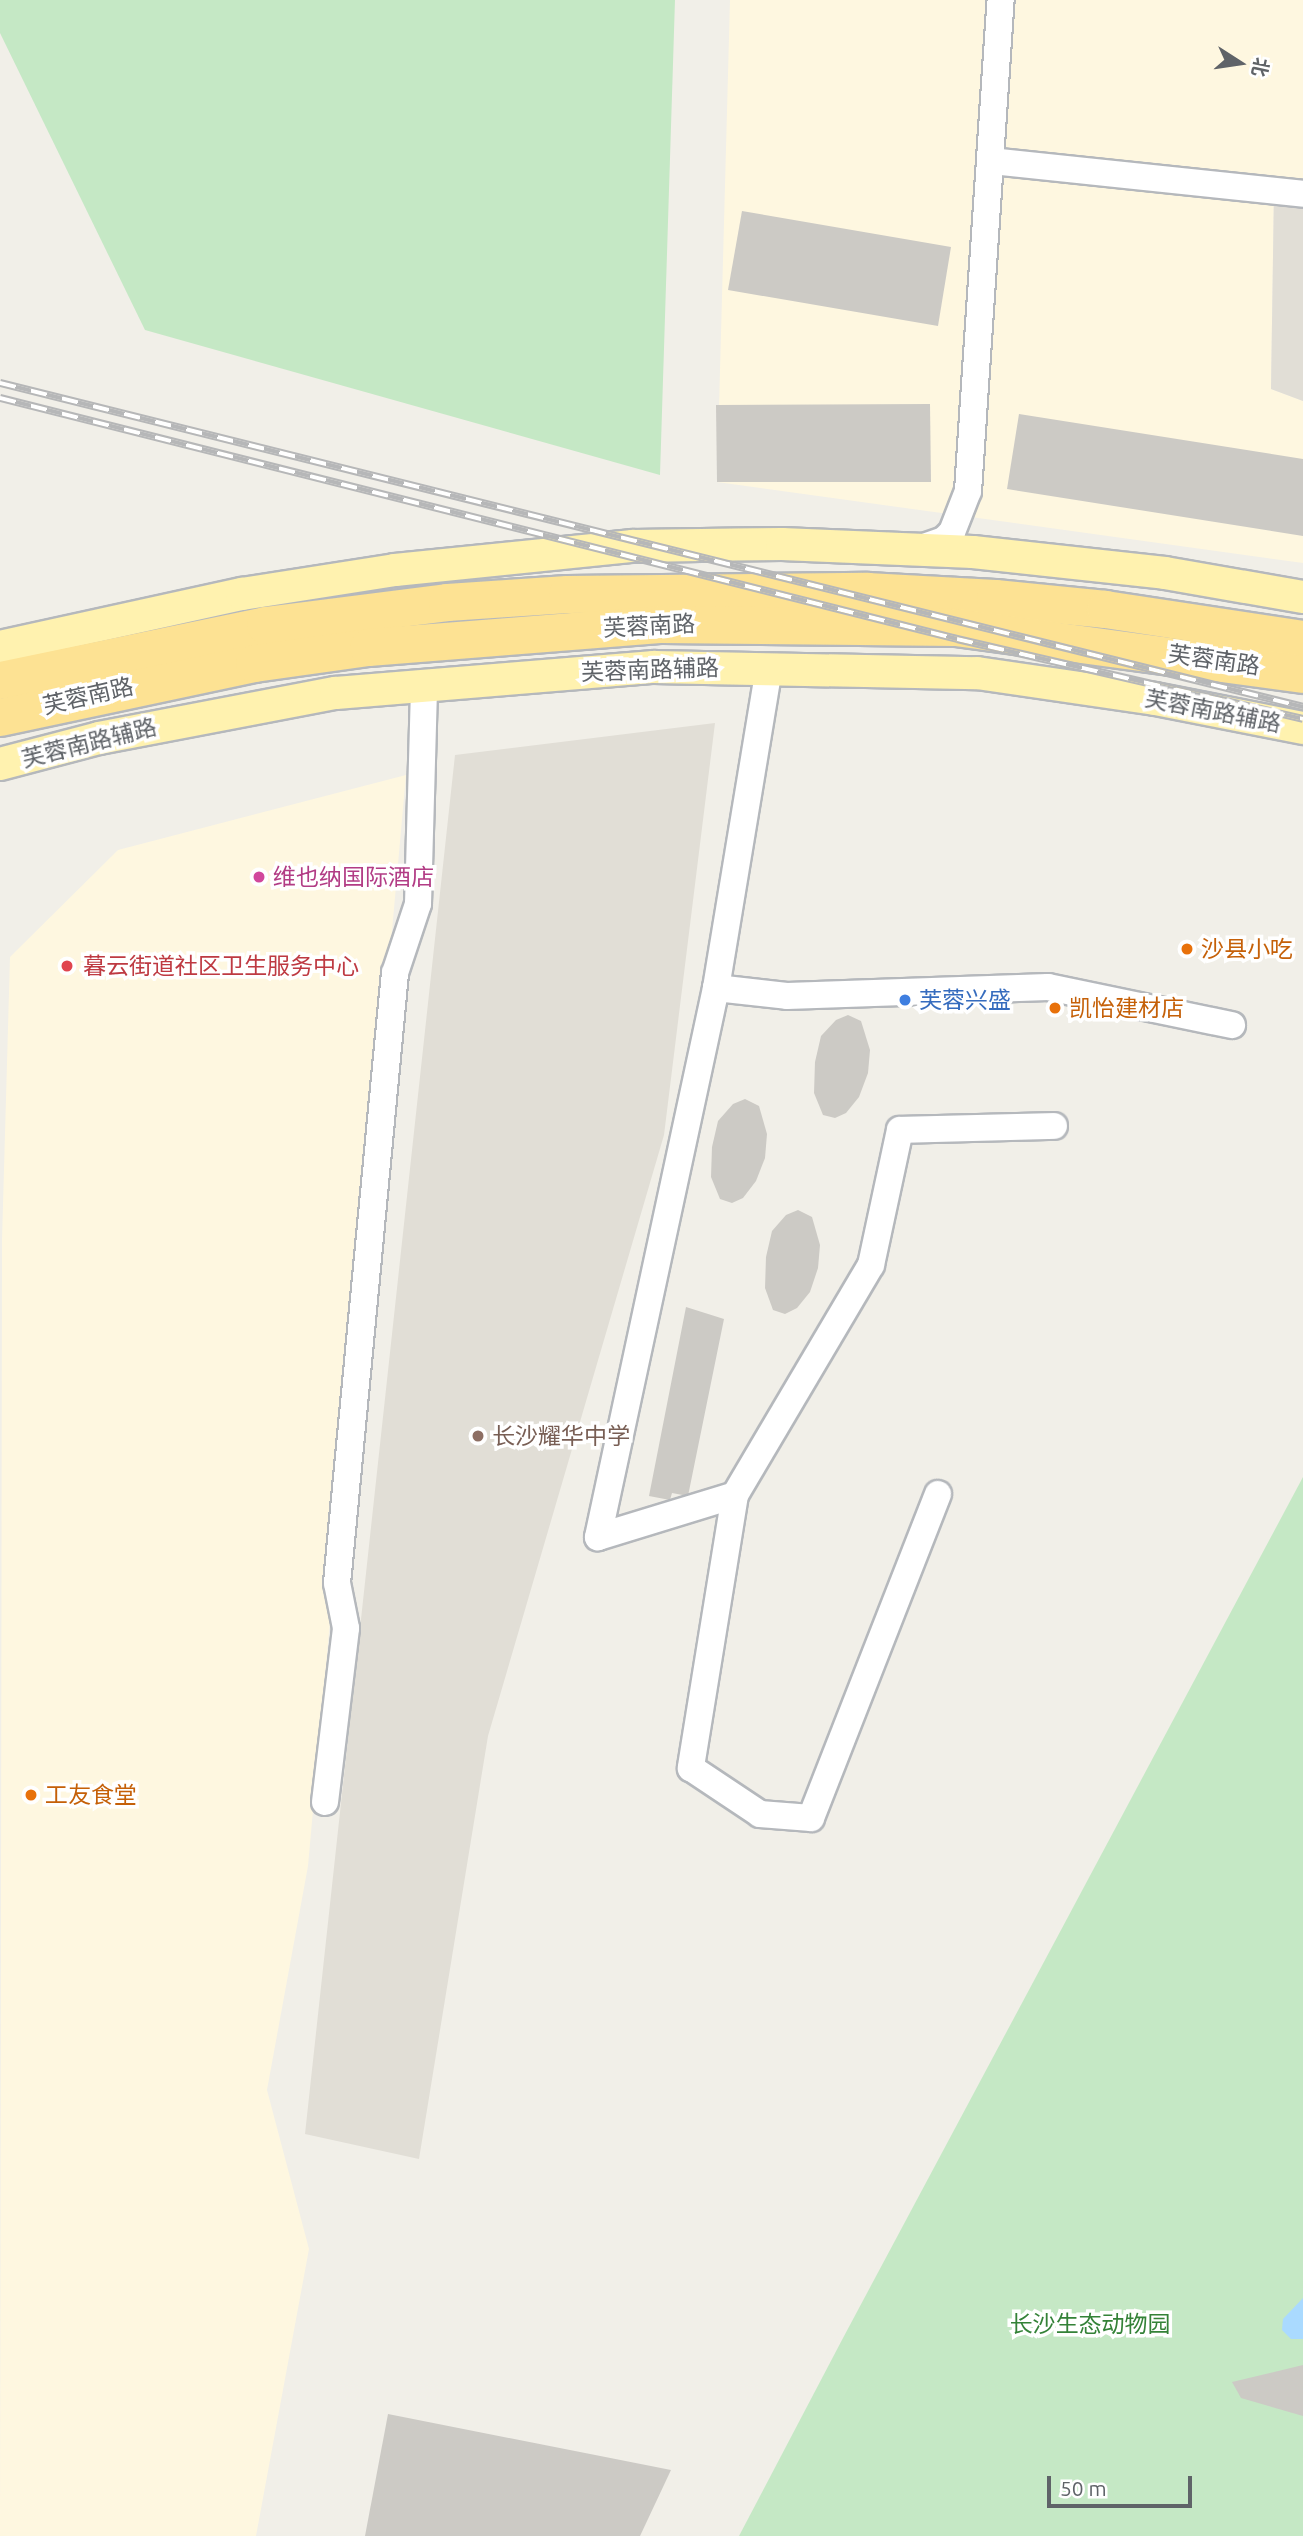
<!DOCTYPE html>
<html>
<head>
<meta charset="utf-8">
<style>
	body { margin:0 }
	#map { position:relative; width:1303px; height:2536px; overflow:hidden; background:#f1efe8; font-family:Ubuntu,"Noto Sans SC",sans-serif }
	div>[style] { position:absolute }
	.commercial>* { inset:0; background:#fef7e0 }
	.education>* { inset:0; background:#e1ded6 }
	.green>* { inset:0; background:#c5e8c5 }
	.water>* { inset:0; background:#aadaff }
	.building>* { inset:0; background:#cccac5 }
	.roads { filter:drop-shadow(2px 0 #b5b8bc) drop-shadow(-2px 0 #b5b8bc) drop-shadow(0 2px #b5b8bc) drop-shadow(0 -2px #b5b8bc) }
	.minor>* { height:26px; margin:-13px; padding:0 13px; transform-origin:13px; border-radius:13px; background:#fff }
	.major>* { height:32px; margin:-16px; padding:0 16px; transform-origin:16px; border-radius:16px; background:#fff2af }
	.highway>* { height:37px; margin:-18.5px; padding:0 18.5px; transform-origin:18.5px; border-radius:18.5px; background:#fde293 }
	.rail>* { height:8px; margin-top:-4px; transform-origin:0; background:repeating-linear-gradient(90deg,#fff 0 16px,#b6b7b8 0 32px); box-sizing:border-box; border-block:2px solid #b6b7b8 }
	.dots>* { width:19px; height:19px; translate:-50% -50%; box-sizing:border-box; border:4px solid #fff; border-radius:50% }
	span { translate:-50% -50%; white-space:nowrap; text-align:center; line-height:1.15; -webkit-text-stroke:7px #fff; paint-order:stroke }
	.street-label { font-size:23px; color:#5f6368 }
	.hotel-label { font-size:23px; color:#b23c85 }
	.left { translate:0 -50%; text-align:left }
	.food-label { font-size:23px; color:#c56008 }
	.health-label { font-size:23px; color:#be3a42 }
	.shop-label { font-size:23px; color:#366cbe }
	.education-label { font-size:23px; color:#785e54 }
	.park-label { font-size:23px; color:#348238 }
	.north { position:absolute; left:1205px; top:28px; width:70px; height:70px; -webkit-text-stroke:5px #fff; paint-order:stroke; rotate:102deg; font-size:19px; font-weight:700; line-height:28px; text-align:center; color:#5f6368 }
	.north::after { content:''; display:block; margin:auto; width:24px; height:32px; background:#5f6368; clip-path:polygon(50% 0,100% 100%,50% 72%,0 100%) }
	.scale { position:absolute; left:1047px; top:2476px; width:145px; height:32px; box-sizing:border-box; border:4px solid #5f6368; border-top:0; padding-left:9px; font-size:21px; line-height:24px; white-space:nowrap; color:#5f6368; -webkit-text-stroke:5px #fff; paint-order:stroke }
</style>
</head>
<body>
<div id="map">
	<div class="commercial">
		<i style="clip-path:polygon(730px 0,1303px 0,1303px 184px,1274px 190px,1271px 389px,1303px 401px,1303px 563px,717px 482px)"></i>
		<i style="clip-path:polygon(406px 775px,308px 1866px,267px 2090px,309px 2249px,256px 2536px,0 2536px,2px 1240px,10px 957px,118px 850px)"></i>
	</div>
	<div class="education">
		<i style="clip-path:polygon(1303px 184px,1303px 401px,1271px 389px,1274px 190px)"></i>
		<i style="clip-path:polygon(715px 723px,664px 1135px,488px 1736px,419px 2159px,305px 2134px,455px 755px)"></i>
	</div>
	<div class="green">
		<i style="clip-path:polygon(0 0,675px 0,660px 475px,145px 330px,0 33px)"></i>
		<i style="clip-path:polygon(1303px 1477px,1303px 2536px,739px 2536px,843px 2338px)"></i>
	</div>
	<div class="water">
		<i style="clip-path:polygon(1303px 2298px,1303px 2339px,1291px 2339px,1282px 2330px,1283px 2319px)"></i>
	</div>
	<div class="building">
		<i style="clip-path:polygon(742px 211px,951px 247px,938px 326px,728px 290px)"></i>
		<i style="clip-path:polygon(930px 404px,931px 482px,717px 482px,716px 405px)"></i>
		<i style="clip-path:polygon(1019px 414px,1303px 459px,1303px 536px,1007px 489px)"></i>
		<i style="clip-path:polygon(848px 1015px,861px 1021px,870px 1050px,868px 1073px,859px 1097px,846px 1113px,835px 1118px,823px 1115px,814px 1093px,815px 1062px,821px 1036px,836px 1020px)"></i>
		<i style="clip-path:polygon(745px 1099px,759px 1106px,767px 1134px,765px 1158px,756px 1181px,743px 1198px,732px 1203px,720px 1199px,711px 1177px,712px 1147px,718px 1121px,733px 1104px)"></i>
		<i style="clip-path:polygon(798px 1210px,812px 1217px,820px 1245px,818px 1268px,810px 1292px,797px 1308px,785px 1314px,773px 1310px,765px 1288px,766px 1257px,772px 1231px,786px 1215px)"></i>
		<i style="clip-path:polygon(686px 1307px,724px 1319px,688px 1496px,672px 1493px,670px 1500px,649px 1496px)"></i>
		<i style="clip-path:polygon(1303px 2365px,1303px 2416px,1241px 2398px,1232px 2382px)"></i>
		<i style="clip-path:polygon(388px 2414px,671px 2470px,640px 2536px,365px 2536px)"></i>
	</div>
	<div class="roads">
		<div class="minor">
			<i style="left:991px;top:161px;width:314px;rotate:6deg"></i>
			<i style="left:918px;top:549px;width:28px;rotate:-19deg"></i>
			<i style="left:944px;top:540px;width:11px;rotate:-45deg"></i>
			<i style="left:952px;top:532px;width:44px;rotate:-68.7deg"></i>
			<i style="left:968px;top:491px;width:492px;rotate:-86.2deg"></i>
			<i style="left:769px;top:668px;width:324px;rotate:99.4deg"></i>
			<i style="left:716px;top:988px;width:562px;rotate:102.13deg"></i>
			<i style="left:598px;top:1537px;width:143px;rotate:-17deg"></i>
			<i style="left:735px;top:1495px;width:267px;rotate:-59.4deg"></i>
			<i style="left:871px;top:1265px;width:138px;rotate:-77.9deg"></i>
			<i style="left:900px;top:1130px;width:154px;rotate:-1.5deg"></i>
			<i style="left:716px;top:988px;width:71px;rotate:6.4deg"></i>
			<i style="left:787px;top:996px;width:261px;rotate:-2deg"></i>
			<i style="left:1048px;top:987px;width:188px;rotate:11.7deg"></i>
			<i style="left:735px;top:1495px;width:277px;rotate:99.2deg"></i>
			<i style="left:691px;top:1768px;width:83px;rotate:33.7deg"></i>
			<i style="left:760px;top:1814px;width:51px;rotate:4.5deg"></i>
			<i style="left:811px;top:1818px;width:348px;rotate:-68.6deg"></i>
			<i style="left:325px;top:1802px;width:175px;rotate:-83.1deg"></i>
			<i style="left:346px;top:1628px;width:46px;rotate:-101.3deg"></i>
			<i style="left:337px;top:1583px;width:613px;rotate:-84.57deg"></i>
			<i style="left:395px;top:973px;width:73px;rotate:-71.6deg"></i>
			<i style="left:418px;top:904px;width:220px;rotate:-88.4deg"></i>
		</div>
		<div class="major">
			<i style="left:0;top:647px;width:248px;rotate:-12.4deg"></i>
			<i style="left:242px;top:594px;width:155px;rotate:-8.9deg"></i>
			<i style="left:395px;top:570px;width:239px;rotate:-5.8deg"></i>
			<i style="left:633px;top:546px;width:149px;rotate:-0.8deg"></i>
			<i style="left:782px;top:544px;width:191px;rotate:2.4deg"></i>
			<i style="left:973px;top:552px;width:193px;rotate:6.2deg"></i>
			<i style="left:1165px;top:573px;width:140px;rotate:9.9deg"></i>
			<i style="left:0;top:764px;width:102px;rotate:-14.7deg"></i>
			<i style="left:99px;top:738px;width:241px;rotate:-10.8deg"></i>
			<i style="left:336px;top:693px;width:319px;rotate:-4.7deg"></i>
			<i style="left:654px;top:667px;width:323px;rotate:1.1deg"></i>
			<i style="left:977px;top:673px;width:180px;rotate:8.3deg"></i>
			<i style="left:1155px;top:699px;width:151px;rotate:11.1deg"></i>
		</div>
		<div class="highway">
			<i style="left:0;top:680px;width:271px;rotate:-11.7deg"></i>
			<i style="left:265px;top:625px;width:183px;rotate:-7.2deg"></i>
			<i style="left:447px;top:602px;width:120px;rotate:-3.8deg"></i>
			<i style="left:567px;top:594px;width:300px;rotate:-0.6deg"></i>
			<i style="left:867px;top:591px;width:128px;rotate:3.1deg"></i>
			<i style="left:995px;top:598px;width:111px;rotate:5.7deg"></i>
			<i style="left:1105px;top:609px;width:200px;rotate:8.6deg"></i>
			<i style="left:0;top:717px;width:260px;rotate:-12deg"></i>
			<i style="left:254px;top:663px;width:115px;rotate:-8deg"></i>
			<i style="left:368px;top:647px;width:295px;rotate:-4.5deg"></i>
			<i style="left:662px;top:624px;width:293px;rotate:0.6deg"></i>
			<i style="left:955px;top:627px;width:351px;rotate:7.7deg"></i>
		</div>
	</div>
	<div class="rail">
		<i style="left:0;top:383px;width:1343px;rotate:13.96deg"></i>
		<i style="left:0;top:398px;width:987px;rotate:14.13deg"></i>
		<i style="left:957px;top:639px;width:355px;rotate:13deg"></i>
	</div>
	<div class="dots">
		<i style="left:259px;top:877px;background:#d1479c"></i>
		<i style="left:1187px;top:949px;background:#e8710a"></i>
		<i style="left:67px;top:966px;background:#e0444e"></i>
		<i style="left:905px;top:1000px;background:#3f7fe0"></i>
		<i style="left:1055px;top:1008px;background:#e8710a"></i>
		<i style="left:478px;top:1436px;background:#8d6e63"></i>
		<i style="left:31px;top:1795px;background:#e8710a"></i>
	</div>
	<div class="street-label">
		<span style="left:649px;top:626px;rotate:-3deg">芙蓉南路</span>
		<span style="left:1214px;top:660px;rotate:8deg">芙蓉南路</span>
		<span style="left:650px;top:670px;rotate:-2deg">芙蓉南路辅路</span>
		<span style="left:88px;top:696px;rotate:-13deg">芙蓉南路</span>
		<span style="left:1213px;top:711px;rotate:11deg">芙蓉南路辅路</span>
		<span style="left:89px;top:743px;rotate:-14deg">芙蓉南路辅路</span>
	</div>
	<div class="hotel-label">
		<span class="left" style="left:273px;top:877px">维也纳国际酒店</span>
	</div>
	<div class="food-label">
		<span class="left" style="left:1201px;top:949px">沙县小吃</span>
		<span class="left" style="left:1069px;top:1008px">凯怡建材店</span>
		<span class="left" style="left:45px;top:1795px">工友食堂</span>
	</div>
	<div class="health-label">
		<span class="left" style="left:83px;top:966px">暮云街道社区卫生服务中心</span>
	</div>
	<div class="shop-label">
		<span class="left" style="left:919px;top:1000px">芙蓉兴盛</span>
	</div>
	<div class="education-label">
		<span class="left" style="left:492px;top:1436px">长沙耀华中学</span>
	</div>
	<div class="park-label">
		<span style="left:1090px;top:2324px">长沙生态动物园</span>
	</div>
	<div class="north">北</div>
	<div class="scale">50 m</div>
</div>
</body>
</html>
